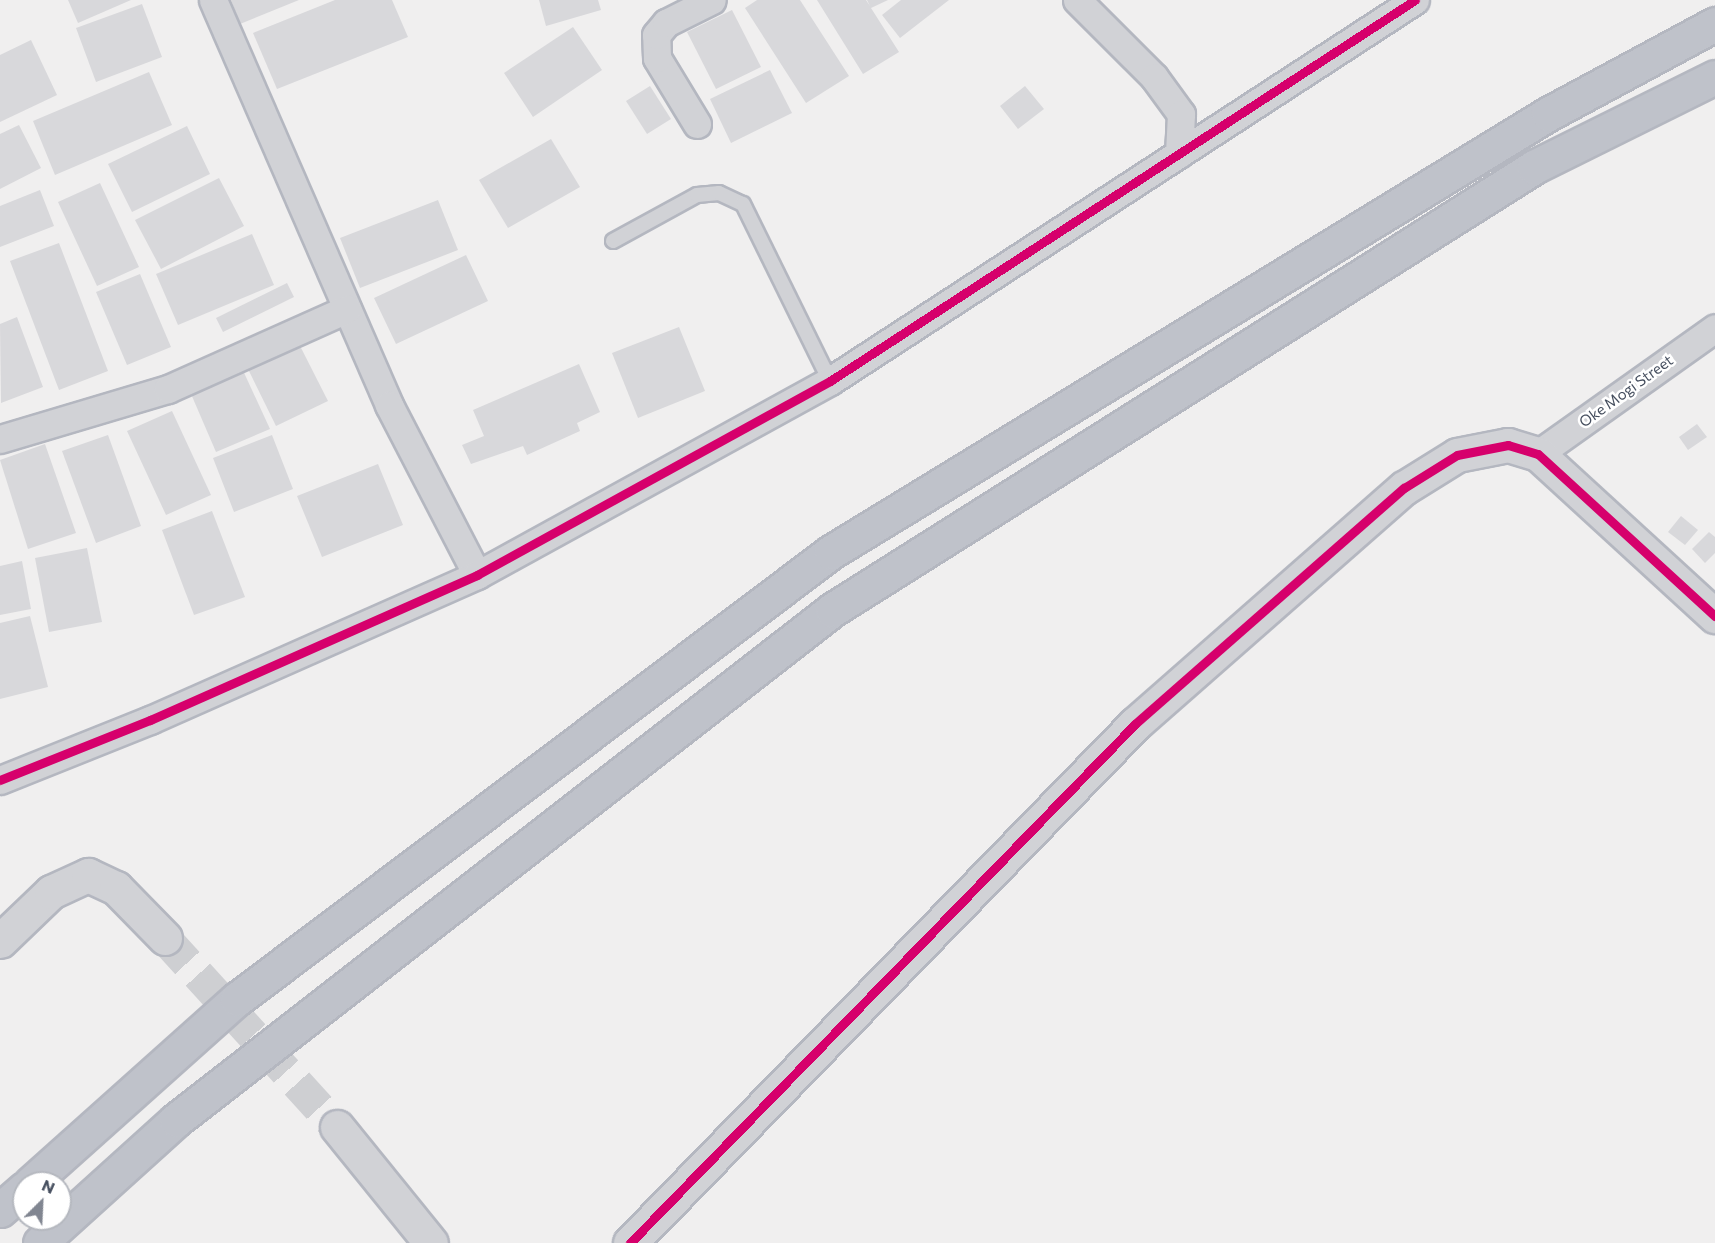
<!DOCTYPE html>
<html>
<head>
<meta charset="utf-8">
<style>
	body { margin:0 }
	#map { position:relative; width:1715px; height:1243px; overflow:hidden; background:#f0efef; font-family:Commissioner,sans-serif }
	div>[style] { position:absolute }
	.building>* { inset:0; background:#d8d8db }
	.tertiary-tunnel>* { height:33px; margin-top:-16.5px; transform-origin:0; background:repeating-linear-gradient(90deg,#cecfd2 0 33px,transparent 0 49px) }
	.roads { filter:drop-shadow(2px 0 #b4b7c0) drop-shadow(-2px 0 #b4b7c0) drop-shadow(0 2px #b4b7c0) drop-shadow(0 -2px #b4b7c0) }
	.service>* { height:14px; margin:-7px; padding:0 7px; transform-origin:7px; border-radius:7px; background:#d1d2d6 }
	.minor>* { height:27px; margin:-13.5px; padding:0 13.5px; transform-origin:13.5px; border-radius:13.5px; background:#d1d2d6 }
	.tertiary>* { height:33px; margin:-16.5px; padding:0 16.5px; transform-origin:16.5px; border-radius:16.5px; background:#d1d2d6 }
	.motorway>* { height:33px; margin:-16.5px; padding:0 16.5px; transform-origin:16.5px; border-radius:16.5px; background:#bfc2ca }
	.cycleway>* { height:9px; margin:-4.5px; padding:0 4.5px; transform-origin:4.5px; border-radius:4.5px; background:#d6006c }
	span { translate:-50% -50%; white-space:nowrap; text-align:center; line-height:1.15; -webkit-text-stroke:5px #fff; paint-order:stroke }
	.street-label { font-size:15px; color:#454e5e }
	.north { position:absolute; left:12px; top:1171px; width:60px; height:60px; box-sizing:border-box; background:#fff; border:2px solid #b5b8bf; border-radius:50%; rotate:24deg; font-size:16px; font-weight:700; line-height:24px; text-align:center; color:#454e5e }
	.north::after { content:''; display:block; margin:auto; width:21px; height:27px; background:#818691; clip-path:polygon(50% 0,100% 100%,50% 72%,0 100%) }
</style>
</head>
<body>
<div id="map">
	<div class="building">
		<i style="clip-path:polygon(68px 0,131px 0,78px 23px)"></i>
		<i style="clip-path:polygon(231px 0,299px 0,240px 24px)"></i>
		<i style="clip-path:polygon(335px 0,392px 0,408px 37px,277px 89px,253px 33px)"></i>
		<i style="clip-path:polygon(539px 0,598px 0,601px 10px,546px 26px)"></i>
		<i style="clip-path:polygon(757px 0,800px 0,849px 76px,806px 103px,745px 8px)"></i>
		<i style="clip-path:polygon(817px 0,866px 0,870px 6px,867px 0,888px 0,871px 8px,899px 52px,863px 74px)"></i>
		<i style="clip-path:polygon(901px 0,949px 0,900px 38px,882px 15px)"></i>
		<i style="clip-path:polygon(142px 4px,162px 57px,96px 82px,76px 28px)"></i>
		<i style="clip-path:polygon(732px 10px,761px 67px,716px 89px,687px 32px)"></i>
		<i style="clip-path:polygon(573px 27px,602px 70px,533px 117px,504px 73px)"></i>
		<i style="clip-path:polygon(31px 40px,57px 95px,0 122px,0 55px)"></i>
		<i style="clip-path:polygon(770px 70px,792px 113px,731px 143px,710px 99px)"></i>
		<i style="clip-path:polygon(149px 72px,172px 125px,55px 175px,33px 121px)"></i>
		<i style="clip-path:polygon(650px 86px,671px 119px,647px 134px,626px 101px)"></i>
		<i style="clip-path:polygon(1025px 86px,1044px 109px,1018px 129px,1000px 106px)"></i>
		<i style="clip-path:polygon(19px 125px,41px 168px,0 189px,0 134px)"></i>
		<i style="clip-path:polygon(187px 126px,210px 174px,132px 212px,108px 164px)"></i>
		<i style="clip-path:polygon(551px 139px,580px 187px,508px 228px,479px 180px)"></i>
		<i style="clip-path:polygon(219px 178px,244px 226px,161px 269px,135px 220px)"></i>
		<i style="clip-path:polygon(100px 183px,139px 267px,97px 286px,58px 202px)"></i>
		<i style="clip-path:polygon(40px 190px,54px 226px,0 247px,0 206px)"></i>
		<i style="clip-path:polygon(438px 200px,458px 250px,360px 288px,340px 238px)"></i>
		<i style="clip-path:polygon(252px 234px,274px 285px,178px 325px,156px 274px)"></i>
		<i style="clip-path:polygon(59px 243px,108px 371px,59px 390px,10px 261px)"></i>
		<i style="clip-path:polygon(466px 255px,488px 301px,396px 344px,374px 298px)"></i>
		<i style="clip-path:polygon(140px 274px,171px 347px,127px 365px,96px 292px)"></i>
		<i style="clip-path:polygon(287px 283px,294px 297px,223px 332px,216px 318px)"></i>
		<i style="clip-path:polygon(17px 317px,43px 387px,1px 403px,0 324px)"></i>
		<i style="clip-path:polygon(679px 327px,705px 391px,638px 418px,612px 353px)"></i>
		<i style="clip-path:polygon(296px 338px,328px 401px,276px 426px,245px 363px)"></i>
		<i style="clip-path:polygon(240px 364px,270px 429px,216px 452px,188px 387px)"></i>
		<i style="clip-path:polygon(579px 364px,600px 412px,577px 423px,580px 431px,527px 455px,523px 446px,471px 464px,462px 445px,484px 436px,473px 410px)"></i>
		<i style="clip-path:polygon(172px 411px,211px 495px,166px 515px,127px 431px)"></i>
		<i style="clip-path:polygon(1697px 424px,1707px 437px,1688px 450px,1679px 437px)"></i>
		<i style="clip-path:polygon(108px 435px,141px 526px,96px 543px,62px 451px)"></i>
		<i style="clip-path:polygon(272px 435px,293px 489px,234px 512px,213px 458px)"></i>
		<i style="clip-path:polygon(45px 444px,76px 533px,28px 549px,0 460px)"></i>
		<i style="clip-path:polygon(378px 464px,403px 525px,322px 557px,297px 496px)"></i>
		<i style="clip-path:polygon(212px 511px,245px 597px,194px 615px,162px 530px)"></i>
		<i style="clip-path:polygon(1681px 516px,1698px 530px,1685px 545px,1668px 532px)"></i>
		<i style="clip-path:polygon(1709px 532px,1715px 537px,1715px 553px,1705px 563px,1692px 549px)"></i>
		<i style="clip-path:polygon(87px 548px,102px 622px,49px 632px,35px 558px)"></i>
		<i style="clip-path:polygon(22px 561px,31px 609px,0 615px,0 566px)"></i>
		<i style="clip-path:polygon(30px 616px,48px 687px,0 699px,0 623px)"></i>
	</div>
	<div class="tertiary-tunnel">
		<i style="left:165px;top:938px;width:256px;rotate:47.7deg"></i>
	</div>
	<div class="roads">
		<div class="service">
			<i style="left:613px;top:241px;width:96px;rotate:-28.7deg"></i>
			<i style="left:697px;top:195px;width:22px;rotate:-5deg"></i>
			<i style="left:719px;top:193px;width:26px;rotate:25deg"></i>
			<i style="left:743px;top:204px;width:197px;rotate:63.8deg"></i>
		</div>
		<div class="minor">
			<i style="left:213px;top:0;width:442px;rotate:66.5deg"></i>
			<i style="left:389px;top:405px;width:191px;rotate:62.6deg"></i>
			<i style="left:1077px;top:0;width:109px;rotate:45deg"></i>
			<i style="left:1154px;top:77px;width:46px;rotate:53.9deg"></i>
			<i style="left:1181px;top:114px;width:40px;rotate:92.9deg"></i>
			<i style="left:697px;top:124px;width:77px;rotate:-121.2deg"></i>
			<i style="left:657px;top:58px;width:23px;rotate:-92deg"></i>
			<i style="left:656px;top:35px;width:16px;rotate:-50deg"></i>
			<i style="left:666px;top:23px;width:51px;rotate:-26.6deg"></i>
			<i style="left:0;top:439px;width:175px;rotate:-16.6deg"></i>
			<i style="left:168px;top:389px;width:196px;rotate:-24.1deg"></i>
			<i style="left:1538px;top:454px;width:217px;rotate:-35.4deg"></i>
			<i style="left:0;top:780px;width:162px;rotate:-21.8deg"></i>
			<i style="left:150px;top:720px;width:358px;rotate:-23.9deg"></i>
			<i style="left:477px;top:575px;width:403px;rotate:-28.8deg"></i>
			<i style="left:830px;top:381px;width:698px;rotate:-33.08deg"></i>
		</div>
		<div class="tertiary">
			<i style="left:0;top:941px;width:71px;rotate:-43.9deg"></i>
			<i style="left:51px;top:892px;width:41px;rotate:-24.7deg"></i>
			<i style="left:88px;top:875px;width:31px;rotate:25deg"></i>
			<i style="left:116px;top:888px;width:70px;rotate:45.6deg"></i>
			<i style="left:337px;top:1127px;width:149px;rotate:51deg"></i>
			<i style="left:630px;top:1243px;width:724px;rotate:-45.78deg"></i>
			<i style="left:1135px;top:724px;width:358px;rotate:-41.3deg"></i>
			<i style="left:1404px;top:488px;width:62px;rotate:-31.9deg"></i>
			<i style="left:1457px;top:455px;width:52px;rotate:-11.1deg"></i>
			<i style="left:1508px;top:445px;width:31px;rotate:17deg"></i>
			<i style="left:1538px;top:454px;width:240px;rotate:42.5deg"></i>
		</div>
		<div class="motorway">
			<i style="left:31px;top:1183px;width:276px;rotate:-41.8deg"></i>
			<i style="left:237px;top:999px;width:743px;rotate:-36.96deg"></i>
			<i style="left:831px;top:552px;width:840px;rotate:-31.42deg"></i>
			<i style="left:1548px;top:114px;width:190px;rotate:-28.3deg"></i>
			<i style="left:0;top:1210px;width:32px;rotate:-41deg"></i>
			<i style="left:40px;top:1243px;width:183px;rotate:-42.1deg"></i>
			<i style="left:176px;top:1120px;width:831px;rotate:-37.86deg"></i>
			<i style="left:832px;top:610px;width:830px;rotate:-32.25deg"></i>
			<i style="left:1534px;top:167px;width:202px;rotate:-26.4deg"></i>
		</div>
	</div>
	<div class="cycleway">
		<i style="left:0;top:780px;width:162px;rotate:-21.8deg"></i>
		<i style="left:150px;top:720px;width:358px;rotate:-23.9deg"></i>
		<i style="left:477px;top:575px;width:403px;rotate:-28.8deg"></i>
		<i style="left:830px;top:381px;width:698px;rotate:-33.08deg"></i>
		<i style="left:630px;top:1243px;width:724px;rotate:-45.78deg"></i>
		<i style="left:1135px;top:724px;width:358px;rotate:-41.3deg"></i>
		<i style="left:1404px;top:488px;width:62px;rotate:-31.9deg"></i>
		<i style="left:1457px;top:455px;width:52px;rotate:-11.1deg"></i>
		<i style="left:1508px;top:445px;width:31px;rotate:17deg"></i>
		<i style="left:1538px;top:454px;width:240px;rotate:42.5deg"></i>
	</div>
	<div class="street-label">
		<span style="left:1626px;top:391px;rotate:-36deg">Oke Mogi Street</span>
	</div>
	<div class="north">N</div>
</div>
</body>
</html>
